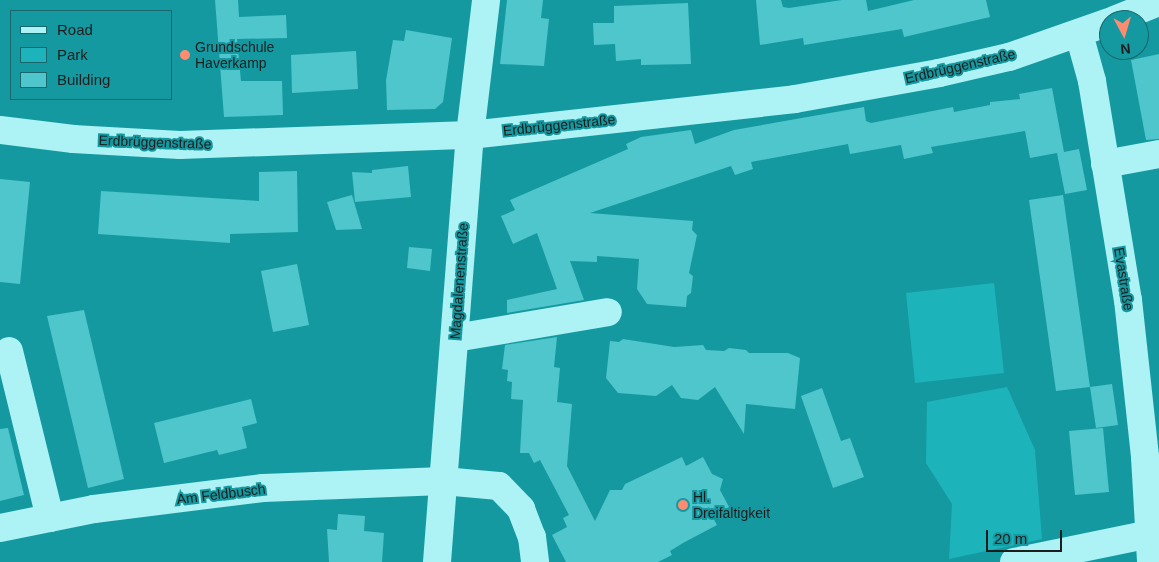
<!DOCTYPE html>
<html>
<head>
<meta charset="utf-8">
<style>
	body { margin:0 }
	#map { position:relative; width:1159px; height:562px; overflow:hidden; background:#1499a0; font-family:Helvetica,sans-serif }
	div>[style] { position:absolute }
	.green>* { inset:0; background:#1cb4ba }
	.building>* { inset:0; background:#4ec6cb }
	.minor>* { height:28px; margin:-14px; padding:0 14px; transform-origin:14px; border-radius:14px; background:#adf2f4 }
	.dots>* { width:14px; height:14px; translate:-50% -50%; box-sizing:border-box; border:2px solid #1499a0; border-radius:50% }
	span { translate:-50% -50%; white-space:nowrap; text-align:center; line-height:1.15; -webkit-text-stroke:4px #1499a0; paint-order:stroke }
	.poi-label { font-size:14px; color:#1d1d1d }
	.left { translate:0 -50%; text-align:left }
	.street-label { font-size:14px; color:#1d1d1d }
	.legend { position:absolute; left:10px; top:10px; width:162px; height:90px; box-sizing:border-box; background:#1499a0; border:1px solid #18676c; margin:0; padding:6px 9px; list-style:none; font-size:15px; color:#1d1d1d }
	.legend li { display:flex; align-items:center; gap:10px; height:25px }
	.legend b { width:25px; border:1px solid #18676c }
	.north { position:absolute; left:1099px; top:10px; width:50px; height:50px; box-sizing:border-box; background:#1499a0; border:1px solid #18676c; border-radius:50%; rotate:174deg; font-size:14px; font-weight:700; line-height:20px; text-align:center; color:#1d1d1d }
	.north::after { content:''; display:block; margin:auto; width:18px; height:22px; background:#ff8c70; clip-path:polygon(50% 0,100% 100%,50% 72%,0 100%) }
	.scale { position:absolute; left:986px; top:530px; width:76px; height:22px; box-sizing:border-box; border:2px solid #1d1d1d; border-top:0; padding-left:6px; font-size:15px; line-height:18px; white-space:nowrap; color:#1d1d1d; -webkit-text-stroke:4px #1499a0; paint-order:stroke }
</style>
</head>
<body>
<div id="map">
	<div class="green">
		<i style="clip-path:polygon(994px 283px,1004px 373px,915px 383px,906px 293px)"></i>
		<i style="clip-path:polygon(1007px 387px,1035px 450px,1042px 539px,949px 559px,952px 504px,926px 463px,927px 402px)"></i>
	</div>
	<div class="building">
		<i style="clip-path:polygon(215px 0,238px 0,239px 17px,286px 15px,287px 38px,237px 39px,241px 81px,282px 81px,283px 115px,224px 117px)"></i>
		<i style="clip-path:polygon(507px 0,543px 0,541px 18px,549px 19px,544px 66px,500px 64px)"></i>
		<i style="clip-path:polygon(756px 0,781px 0,783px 7px,789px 8px,842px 0,866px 0,868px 11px,914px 0,986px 0,990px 17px,904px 37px,902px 29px,804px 45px,803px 38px,760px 45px)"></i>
		<i style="clip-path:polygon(688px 3px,691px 64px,641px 65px,641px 59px,616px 61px,615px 44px,594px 45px,593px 23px,614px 23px,614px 6px)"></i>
		<i style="clip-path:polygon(406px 30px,452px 38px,443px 102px,435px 109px,387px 110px,386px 80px,393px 40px,404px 41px)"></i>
		<i style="clip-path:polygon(356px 51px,358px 89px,292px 93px,291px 55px)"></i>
		<i style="clip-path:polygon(1159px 54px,1159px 139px,1146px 140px,1131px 60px)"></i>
		<i style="clip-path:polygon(1052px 88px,1064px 152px,1079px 149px,1087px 190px,1065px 194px,1057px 153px,1030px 158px,1025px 131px,931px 147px,933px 153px,904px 159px,901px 145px,850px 154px,848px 144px,751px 162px,753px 169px,735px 175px,731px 166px,590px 213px,693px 221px,692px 230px,697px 235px,689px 273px,693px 276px,691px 293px,687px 296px,686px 307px,647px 304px,637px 289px,639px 259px,597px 256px,597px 262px,570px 261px,584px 300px,507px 313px,507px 300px,557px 289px,537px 233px,513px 244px,501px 216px,515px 210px,510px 200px,628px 149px,626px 144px,641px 137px,691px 130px,695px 144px,734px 130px,864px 107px,866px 121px,871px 123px,953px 107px,954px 112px,990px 105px,990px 102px,1020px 99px,1019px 94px)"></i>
		<i style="clip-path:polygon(408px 166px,411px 197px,355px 202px,352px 172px,372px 173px,372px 170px)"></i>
		<i style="clip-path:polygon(297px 171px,298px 232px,230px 234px,230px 243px,98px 234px,101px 191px,259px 201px,259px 172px)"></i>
		<i style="clip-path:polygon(0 179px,30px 182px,20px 284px,0 282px)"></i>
		<i style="clip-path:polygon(352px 195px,362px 229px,336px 230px,327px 202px)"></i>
		<i style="clip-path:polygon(1063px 195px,1090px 387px,1112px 384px,1118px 425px,1096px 428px,1090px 387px,1056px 391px,1029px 200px)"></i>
		<i style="clip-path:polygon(409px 247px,432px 249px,430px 271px,407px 268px)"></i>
		<i style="clip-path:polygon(297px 264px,309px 325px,273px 332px,261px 271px)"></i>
		<i style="clip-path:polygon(84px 310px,124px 479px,88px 488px,47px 316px)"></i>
		<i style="clip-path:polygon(557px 337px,554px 367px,560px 368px,557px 402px,572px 404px,567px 466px,595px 521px,610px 490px,622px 490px,625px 484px,682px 457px,686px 466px,703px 457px,712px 474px,723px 479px,720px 490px,729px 507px,712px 516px,717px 525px,683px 543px,670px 551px,672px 555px,658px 562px,566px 562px,552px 535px,567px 527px,563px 518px,569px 515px,540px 460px,534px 463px,529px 453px,520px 453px,523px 400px,511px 399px,512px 382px,507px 381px,508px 370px,502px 369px,505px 345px)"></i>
		<i style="clip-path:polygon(623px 339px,674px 347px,703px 345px,706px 350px,724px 351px,729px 348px,746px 350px,749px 353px,788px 353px,800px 358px,795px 409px,746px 404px,744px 434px,715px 387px,698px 400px,681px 398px,672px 385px,656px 396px,618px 393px,606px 378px,610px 341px,619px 342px)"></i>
		<i style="clip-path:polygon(822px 388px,841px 441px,850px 438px,864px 477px,833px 488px,801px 396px)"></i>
		<i style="clip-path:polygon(251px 399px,257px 423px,242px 427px,247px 448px,219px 455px,217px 450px,164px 463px,154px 423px)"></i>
		<i style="clip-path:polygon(8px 428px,24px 495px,0 501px,0 429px)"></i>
		<i style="clip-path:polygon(1103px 428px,1109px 492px,1075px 495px,1069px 431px)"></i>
		<i style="clip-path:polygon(338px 514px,365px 516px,364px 531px,384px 533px,382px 562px,329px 562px,327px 529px,337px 530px)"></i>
	</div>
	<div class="minor">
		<i style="left:1114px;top:20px;width:48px;rotate:-21.8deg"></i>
		<i style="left:1079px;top:34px;width:49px;rotate:74.5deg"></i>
		<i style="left:1092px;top:81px;width:222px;rotate:80.7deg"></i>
		<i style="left:1128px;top:300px;width:158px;rotate:83.8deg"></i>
		<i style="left:1145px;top:457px;width:105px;rotate:86.7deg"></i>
		<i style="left:0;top:130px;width:74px;rotate:7deg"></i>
		<i style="left:73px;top:139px;width:107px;rotate:3.2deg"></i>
		<i style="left:180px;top:145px;width:290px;rotate:-2deg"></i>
		<i style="left:470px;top:135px;width:327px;rotate:-6.3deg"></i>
		<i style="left:795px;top:99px;width:146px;rotate:-10.2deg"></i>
		<i style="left:939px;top:73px;width:72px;rotate:-12.9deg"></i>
		<i style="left:1009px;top:57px;width:106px;rotate:-19.3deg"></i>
		<i style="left:1105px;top:164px;width:55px;rotate:-10.5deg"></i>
		<i style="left:455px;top:338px;width:155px;rotate:-9.6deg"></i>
		<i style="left:9px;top:351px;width:172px;rotate:76.2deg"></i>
		<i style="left:0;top:528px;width:96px;rotate:-11.4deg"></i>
		<i style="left:94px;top:509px;width:170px;rotate:-7.1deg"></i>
		<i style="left:263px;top:488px;width:180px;rotate:-2.2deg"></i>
		<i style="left:443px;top:481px;width:56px;rotate:5.1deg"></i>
		<i style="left:499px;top:486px;width:32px;rotate:46deg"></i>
		<i style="left:521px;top:509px;width:30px;rotate:69deg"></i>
		<i style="left:532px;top:537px;width:25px;rotate:83deg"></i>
		<i style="left:437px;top:562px;width:428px;rotate:-85.6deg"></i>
		<i style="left:470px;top:135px;width:136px;rotate:-83.2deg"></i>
		<i style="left:1014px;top:562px;width:139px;rotate:-11.6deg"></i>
	</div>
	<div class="dots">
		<i style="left:185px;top:55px;background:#ff8c70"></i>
		<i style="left:683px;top:505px;background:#ff8c70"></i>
	</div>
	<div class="poi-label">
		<span class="left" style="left:195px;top:55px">Grundschule<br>Haverkamp</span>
		<span class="left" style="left:693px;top:505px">Hl.<br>Dreifaltigkeit</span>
	</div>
	<div class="street-label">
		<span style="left:960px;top:66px;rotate:-13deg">Erdbrüggenstraße</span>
		<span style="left:559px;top:125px;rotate:-6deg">Erdbrüggenstraße</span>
		<span style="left:155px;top:142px;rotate:2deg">Erdbrüggenstraße</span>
		<span style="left:1124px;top:279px;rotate:81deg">Evastraße</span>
		<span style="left:459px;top:281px;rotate:-86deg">Magdalenenstraße</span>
		<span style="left:221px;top:494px;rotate:-7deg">Am Feldbusch</span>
	</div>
	<ul class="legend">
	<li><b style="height:6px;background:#adf2f4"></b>Road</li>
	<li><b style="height:14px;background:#1cb4ba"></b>Park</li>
	<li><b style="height:14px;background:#4ec6cb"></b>Building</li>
	</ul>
	<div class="north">N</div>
	<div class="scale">20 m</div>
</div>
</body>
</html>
